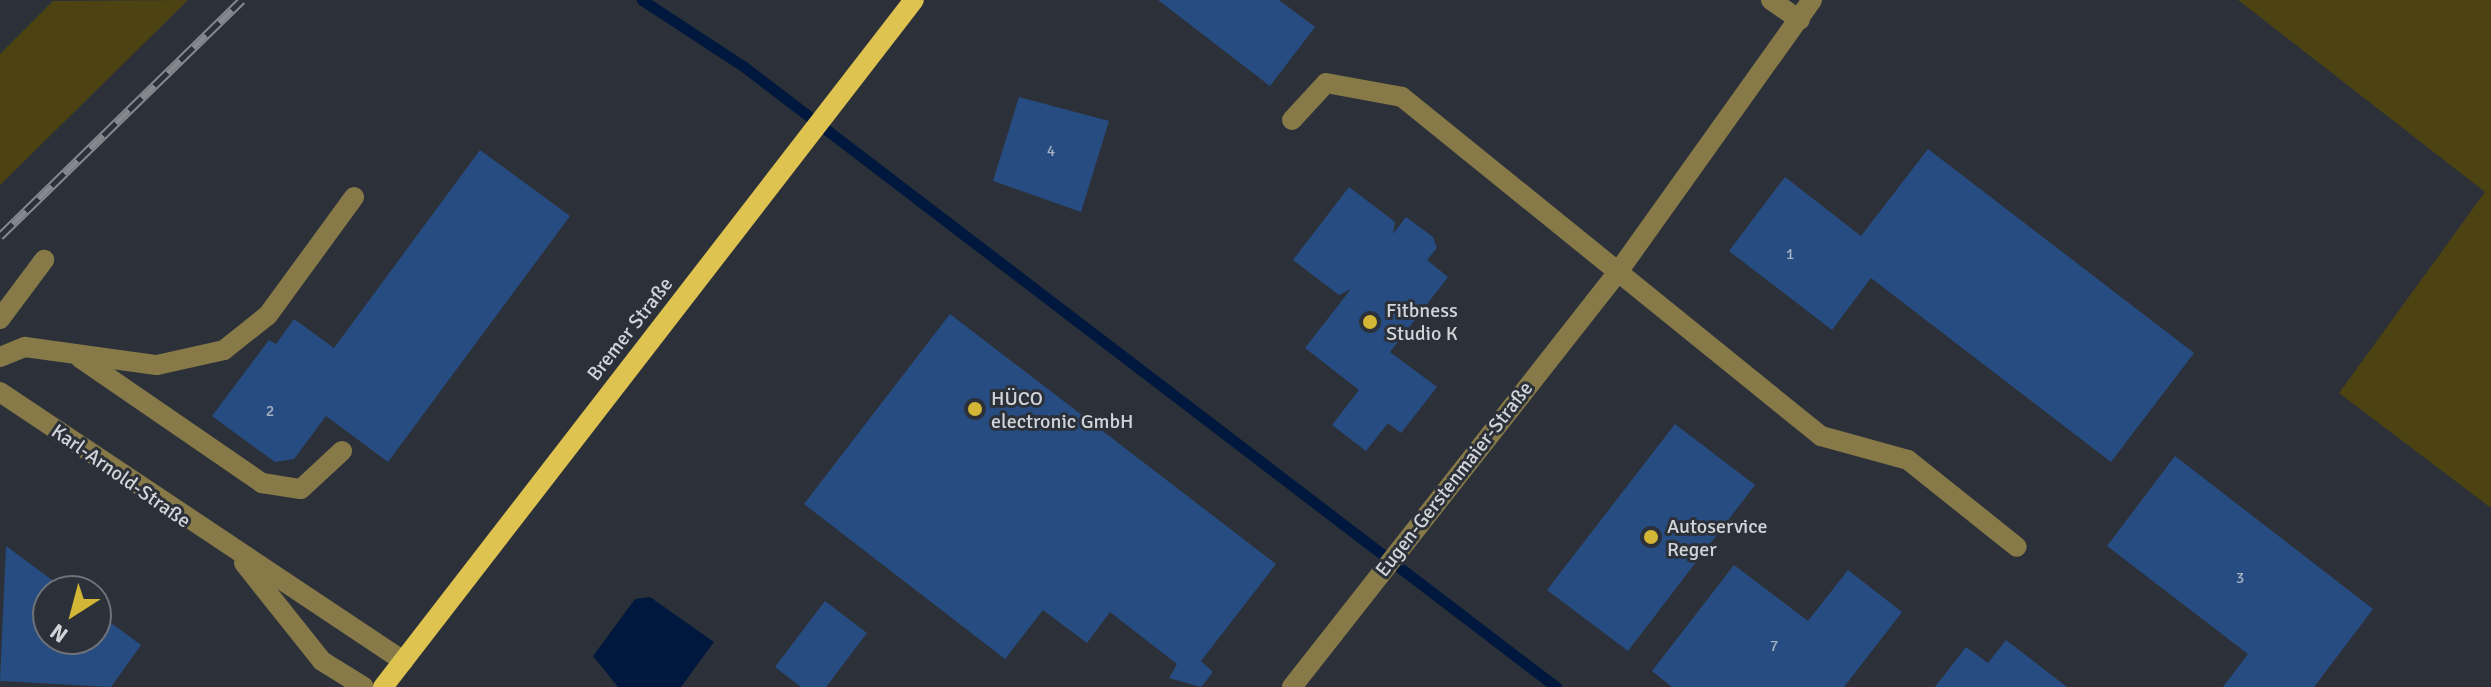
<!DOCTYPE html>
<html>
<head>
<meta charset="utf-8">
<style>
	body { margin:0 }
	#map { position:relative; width:2491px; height:687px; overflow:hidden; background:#2c3139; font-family:Signika,sans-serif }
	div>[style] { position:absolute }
	.green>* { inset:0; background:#4d4212 }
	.water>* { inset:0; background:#00183d }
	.stream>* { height:11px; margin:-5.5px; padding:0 5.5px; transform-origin:5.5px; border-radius:5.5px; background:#00183d }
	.building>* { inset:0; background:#274c81 }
	.minor>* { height:20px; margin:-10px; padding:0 10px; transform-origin:10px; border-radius:10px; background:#877a48 }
	.major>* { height:20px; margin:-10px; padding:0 10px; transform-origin:10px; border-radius:10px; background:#dec351 }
	.rail>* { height:9px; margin-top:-4.5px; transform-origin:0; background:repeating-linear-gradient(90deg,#2c3139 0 18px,#85898f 0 36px); box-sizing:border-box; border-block:2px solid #85898f }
	.dots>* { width:22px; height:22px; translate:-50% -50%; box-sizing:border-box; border:4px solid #2c3139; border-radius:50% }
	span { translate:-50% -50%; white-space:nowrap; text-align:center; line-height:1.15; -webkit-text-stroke:6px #2c3139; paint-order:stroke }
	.number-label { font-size:16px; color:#a6b2c3 }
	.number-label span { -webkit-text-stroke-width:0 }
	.poi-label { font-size:20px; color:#d1d4d9 }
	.left { translate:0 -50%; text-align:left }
	.street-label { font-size:20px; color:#d1d4d9 }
	.north { position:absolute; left:32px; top:575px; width:80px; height:80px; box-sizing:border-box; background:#2c3139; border:2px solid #6e7279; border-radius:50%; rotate:216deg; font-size:22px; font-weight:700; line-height:32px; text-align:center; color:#d1d4d9 }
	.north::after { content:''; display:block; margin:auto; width:28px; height:36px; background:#d3b635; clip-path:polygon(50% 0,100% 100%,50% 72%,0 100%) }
</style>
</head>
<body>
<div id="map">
	<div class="green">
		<i style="clip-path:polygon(188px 0,0 185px,0 54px,53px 1px)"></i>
		<i style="clip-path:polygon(2238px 0,2491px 0,2491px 508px,2339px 393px,2485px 192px)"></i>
	</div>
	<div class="water">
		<i style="clip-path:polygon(650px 597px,714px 642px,681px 687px,618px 687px,593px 656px,635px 599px)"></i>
	</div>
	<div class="stream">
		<i style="left:642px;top:0;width:121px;rotate:33.2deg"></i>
		<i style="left:743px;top:66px;width:1023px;rotate:37.37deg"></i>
	</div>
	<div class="building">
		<i style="clip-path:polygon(1158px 0,1279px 0,1315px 27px,1270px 86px)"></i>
		<i style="clip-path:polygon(1019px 97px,1109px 121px,1081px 212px,993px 181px)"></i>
		<i style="clip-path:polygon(1928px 149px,2194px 353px,2111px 462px,1871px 278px,1832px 330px,1729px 251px,1785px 177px,1861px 236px)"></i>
		<i style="clip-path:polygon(480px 150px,570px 216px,388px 462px,326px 416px,294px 459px,275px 462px,212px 416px,269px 340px,276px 344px,294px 319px,334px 348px)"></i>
		<i style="clip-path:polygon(1349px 187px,1395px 222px,1393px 234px,1406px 217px,1433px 237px,1437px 248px,1427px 260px,1448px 277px,1390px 352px,1437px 387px,1401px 433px,1388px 423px,1366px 451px,1332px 425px,1359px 390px,1305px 348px,1351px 289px,1339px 295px,1293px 260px)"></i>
		<i style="clip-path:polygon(950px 314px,1276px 564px,1201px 661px,1213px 672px,1201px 687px,1169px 678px,1177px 664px,1110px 612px,1087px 643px,1043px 610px,1005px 659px,804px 504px)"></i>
		<i style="clip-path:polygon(1675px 424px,1755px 485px,1628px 651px,1547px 590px)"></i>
		<i style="clip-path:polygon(2175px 456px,2373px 609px,2314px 687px,2223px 687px,2248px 654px,2107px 546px)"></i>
		<i style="clip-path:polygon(6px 546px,67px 591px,48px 591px,48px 639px,96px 639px,96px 612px,141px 645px,111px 687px,0 681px)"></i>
		<i style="clip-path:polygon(1734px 565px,1808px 621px,1848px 570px,1902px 612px,1844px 687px,1672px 687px,1652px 671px)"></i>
		<i style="clip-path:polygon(825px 601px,867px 633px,826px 687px,801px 687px,775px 667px)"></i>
		<i style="clip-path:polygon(2006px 640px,2067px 687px,1935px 687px,1966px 647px,1988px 663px)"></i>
	</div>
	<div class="minor">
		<i style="left:1771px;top:0;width:35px;rotate:35deg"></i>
		<i style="left:1292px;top:120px;width:50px;rotate:-47.4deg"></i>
		<i style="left:1326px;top:83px;width:77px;rotate:10.4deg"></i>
		<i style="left:1402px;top:97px;width:539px;rotate:38.98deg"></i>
		<i style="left:1821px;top:436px;width:90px;rotate:15.4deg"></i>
		<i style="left:1908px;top:460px;width:139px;rotate:38.6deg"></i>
		<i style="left:0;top:319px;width:74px;rotate:-53.3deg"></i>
		<i style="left:0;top:357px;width:27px;rotate:-22deg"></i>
		<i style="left:25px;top:347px;width:133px;rotate:7.8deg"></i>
		<i style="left:157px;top:365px;width:69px;rotate:-12.6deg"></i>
		<i style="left:224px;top:350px;width:56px;rotate:-38.5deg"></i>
		<i style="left:268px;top:315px;width:146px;rotate:-53.9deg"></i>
		<i style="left:80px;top:358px;width:221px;rotate:34.5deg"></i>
		<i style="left:262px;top:483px;width:39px;rotate:9deg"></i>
		<i style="left:301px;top:489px;width:56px;rotate:-42.8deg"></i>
		<i style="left:0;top:392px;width:485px;rotate:33.7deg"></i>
		<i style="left:244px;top:563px;width:125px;rotate:51.5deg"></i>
		<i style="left:322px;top:661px;width:49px;rotate:31.8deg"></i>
		<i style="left:1292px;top:687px;width:528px;rotate:-51.85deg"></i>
		<i style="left:1618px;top:272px;width:334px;rotate:-54.5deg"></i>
	</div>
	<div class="major">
		<i style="left:383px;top:687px;width:868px;rotate:-52.3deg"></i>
	</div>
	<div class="rail">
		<i style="left:0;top:236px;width:338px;rotate:-44.3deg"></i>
	</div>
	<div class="dots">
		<i style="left:1370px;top:322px;background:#d3b635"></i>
		<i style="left:975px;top:409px;background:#d3b635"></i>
		<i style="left:1651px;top:537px;background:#d3b635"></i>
	</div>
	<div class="number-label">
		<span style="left:1051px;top:151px">4</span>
		<span style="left:1790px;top:254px">1</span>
		<span style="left:270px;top:411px">2</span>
		<span style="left:2240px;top:578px">3</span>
		<span style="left:1774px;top:646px">7</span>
	</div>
	<div class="poi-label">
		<span class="left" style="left:1386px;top:322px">Fitbness<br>Studio K</span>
		<span class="left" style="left:991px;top:410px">HÜCO<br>electronic GmbH</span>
		<span class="left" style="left:1667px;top:538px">Autoservice<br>Reger</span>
	</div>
	<div class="street-label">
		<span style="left:630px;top:329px;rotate:-52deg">Bremer Straße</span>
		<span style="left:121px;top:476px;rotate:35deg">Karl-Arnold-Straße</span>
		<span style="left:1454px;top:479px;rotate:-52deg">Eugen-Gerstenmaier-Straße</span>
	</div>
	<div class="north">N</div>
</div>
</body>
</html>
